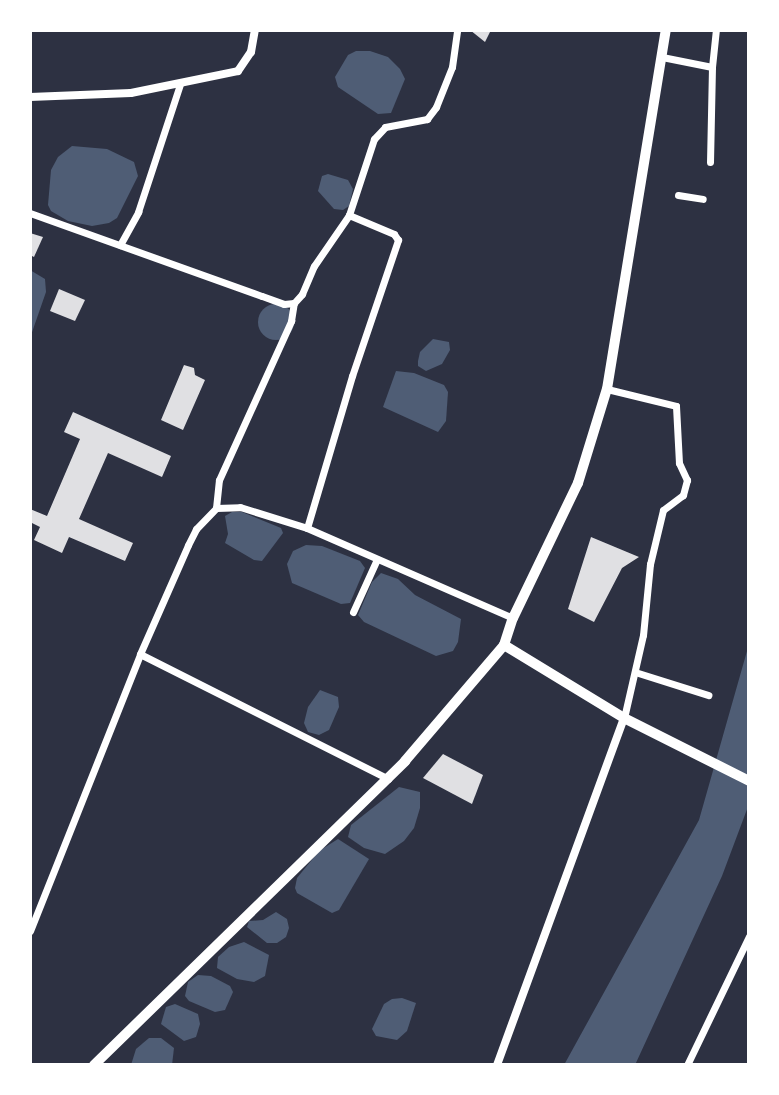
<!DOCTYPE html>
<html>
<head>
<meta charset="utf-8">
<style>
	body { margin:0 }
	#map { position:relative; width:779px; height:1095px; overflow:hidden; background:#2d3142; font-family:"Source Sans 3",sans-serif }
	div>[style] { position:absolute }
	.water>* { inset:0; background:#4f5d75 }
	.round { border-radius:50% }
	.building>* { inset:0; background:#e0e0e3 }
	.minor>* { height:7px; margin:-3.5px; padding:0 3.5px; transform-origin:3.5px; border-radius:3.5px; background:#fff }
	.tertiary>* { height:8px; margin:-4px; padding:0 4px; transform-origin:4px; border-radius:4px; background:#fff }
	.secondary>* { height:10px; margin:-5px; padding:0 5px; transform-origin:5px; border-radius:5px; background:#fff }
	.primary>* { height:10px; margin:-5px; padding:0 5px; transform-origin:5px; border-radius:5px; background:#fff }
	span { translate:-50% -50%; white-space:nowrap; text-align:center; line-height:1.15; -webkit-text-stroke:7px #fff; paint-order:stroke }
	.frame { position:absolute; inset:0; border:32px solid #fff; pointer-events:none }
</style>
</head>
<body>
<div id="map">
	<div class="water">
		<i style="clip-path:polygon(356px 51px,370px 51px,388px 57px,400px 69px,405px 79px,391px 113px,378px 114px,338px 87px,335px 77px,348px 55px)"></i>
		<i style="clip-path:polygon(72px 146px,107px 149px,134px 162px,138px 176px,117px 218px,109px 223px,92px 226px,68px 221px,51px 211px,48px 205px,51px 170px,58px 157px)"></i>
		<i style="clip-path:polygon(328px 174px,348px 180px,353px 189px,349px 206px,343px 210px,334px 209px,318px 191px,322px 176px)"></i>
		<i style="clip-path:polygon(30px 270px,45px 279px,46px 292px,30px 338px)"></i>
		<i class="round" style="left:258px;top:304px;width:36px;height:36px"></i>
		<i style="clip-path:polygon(433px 339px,449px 342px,450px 350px,442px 364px,426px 371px,418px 366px,418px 361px,420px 352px)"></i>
		<i style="clip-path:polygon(396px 371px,414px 373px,444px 385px,448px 392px,446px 421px,438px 432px,383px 407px)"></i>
		<i style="clip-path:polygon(232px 512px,242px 512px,281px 528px,283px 533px,262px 561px,254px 560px,225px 543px,228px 534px,225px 516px)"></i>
		<i style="clip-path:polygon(306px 545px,322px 546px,360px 561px,365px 568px,350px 603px,341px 604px,292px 583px,287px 564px,293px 551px)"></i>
		<i style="clip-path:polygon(381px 573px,398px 579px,415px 595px,461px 619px,458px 642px,453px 651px,436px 656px,364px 622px,358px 615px,372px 582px)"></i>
		<i style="clip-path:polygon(749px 644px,749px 804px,722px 876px,635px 1065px,564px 1065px,699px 820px)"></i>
		<i style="clip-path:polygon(320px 690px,338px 697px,339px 707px,329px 730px,319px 735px,308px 732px,304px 723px,308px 707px)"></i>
		<i style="clip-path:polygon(399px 787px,420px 792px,420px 808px,414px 828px,404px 841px,385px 854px,364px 848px,348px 837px,351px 825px)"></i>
		<i style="clip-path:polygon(338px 839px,369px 859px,339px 910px,332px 913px,297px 893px,295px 888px,297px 878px,319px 851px)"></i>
		<i style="clip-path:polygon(276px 912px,287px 919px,289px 928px,286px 937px,277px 943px,267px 943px,247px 927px,249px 921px,263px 920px)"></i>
		<i style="clip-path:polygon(244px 942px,269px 955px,265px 976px,254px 982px,237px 979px,217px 968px,218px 957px,229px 947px)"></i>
		<i style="clip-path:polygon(198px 975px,211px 976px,230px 986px,233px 992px,225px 1010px,215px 1012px,189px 1001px,185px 996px,188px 982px)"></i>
		<i style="clip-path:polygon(402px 998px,416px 1003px,407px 1031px,397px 1040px,376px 1036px,372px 1029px,384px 1004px,392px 999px)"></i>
		<i style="clip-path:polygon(175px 1004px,198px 1014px,200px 1024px,196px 1037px,184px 1041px,161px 1024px,166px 1007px)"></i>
		<i style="clip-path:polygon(149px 1038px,161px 1038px,174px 1048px,172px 1065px,131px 1065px,136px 1049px)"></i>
	</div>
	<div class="building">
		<i style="clip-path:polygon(470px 30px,491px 30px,485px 42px)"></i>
		<i style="clip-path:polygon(30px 233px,43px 237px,34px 257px,30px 255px)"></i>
		<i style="clip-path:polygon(59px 289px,85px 300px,75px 321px,50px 311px)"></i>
		<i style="clip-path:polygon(184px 365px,194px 368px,195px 375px,205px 380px,183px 430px,161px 420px)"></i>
		<i style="clip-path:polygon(73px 412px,171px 456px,162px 477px,108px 453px,79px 519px,133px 543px,125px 561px,69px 537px,62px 553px,34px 540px,40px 527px,30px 522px,30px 509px,47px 516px,80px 439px,64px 432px)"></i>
		<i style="clip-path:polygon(591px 537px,639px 557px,622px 568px,594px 622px,568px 609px)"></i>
		<i style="clip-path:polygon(443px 754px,483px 775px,472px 804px,423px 778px)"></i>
	</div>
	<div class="minor">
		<i style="left:662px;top:57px;width:51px;rotate:11.3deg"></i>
		<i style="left:712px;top:67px;width:95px;rotate:91.2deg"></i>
		<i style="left:712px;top:67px;width:37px;rotate:-84deg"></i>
		<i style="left:678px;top:195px;width:25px;rotate:9deg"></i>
		<i style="left:30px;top:213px;width:246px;rotate:19.7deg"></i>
		<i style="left:262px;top:296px;width:23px;rotate:20deg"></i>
		<i style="left:284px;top:304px;width:10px;rotate:-6deg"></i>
		<i style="left:294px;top:303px;width:12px;rotate:-48deg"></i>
		<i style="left:302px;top:294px;width:30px;rotate:-67deg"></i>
		<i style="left:314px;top:266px;width:62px;rotate:-55.5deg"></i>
		<i style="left:349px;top:215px;width:80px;rotate:-71.8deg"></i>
		<i style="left:374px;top:139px;width:16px;rotate:-47deg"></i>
		<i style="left:385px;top:127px;width:43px;rotate:-10.8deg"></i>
		<i style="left:427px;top:119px;width:15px;rotate:-53deg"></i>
		<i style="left:436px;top:107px;width:43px;rotate:-68.2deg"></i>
		<i style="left:452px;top:67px;width:37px;rotate:-82deg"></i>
		<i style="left:120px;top:245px;width:38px;rotate:-61deg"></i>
		<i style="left:138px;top:212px;width:135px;rotate:-71.8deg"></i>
		<i style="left:607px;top:389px;width:71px;rotate:13.8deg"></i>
		<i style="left:676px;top:406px;width:57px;rotate:87deg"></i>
		<i style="left:679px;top:463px;width:19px;rotate:65deg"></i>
		<i style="left:687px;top:480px;width:16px;rotate:105deg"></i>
		<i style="left:683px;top:495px;width:25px;rotate:143deg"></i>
		<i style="left:663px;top:510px;width:56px;rotate:103.5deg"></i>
		<i style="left:650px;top:564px;width:71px;rotate:95.6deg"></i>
		<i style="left:643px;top:635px;width:85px;rotate:102.9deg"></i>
		<i style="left:216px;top:508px;width:28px;rotate:-84deg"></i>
		<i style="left:219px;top:480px;width:175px;rotate:-65.6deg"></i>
		<i style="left:291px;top:321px;width:18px;rotate:-81deg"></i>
		<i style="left:307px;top:528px;width:159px;rotate:-73.5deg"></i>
		<i style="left:352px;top:376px;width:144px;rotate:-71.3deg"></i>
		<i style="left:398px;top:240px;width:7px;rotate:-124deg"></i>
		<i style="left:394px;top:234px;width:49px;rotate:-157.1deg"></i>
		<i style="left:353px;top:612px;width:58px;rotate:-65.6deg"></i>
		<i style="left:140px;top:654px;width:278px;rotate:26.7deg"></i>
		<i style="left:635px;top:672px;width:77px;rotate:17.5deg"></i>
		<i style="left:30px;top:931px;width:298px;rotate:-68.3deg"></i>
		<i style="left:140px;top:654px;width:119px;rotate:-66.2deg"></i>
		<i style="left:188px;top:545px;width:18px;rotate:-63deg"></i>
		<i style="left:196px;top:529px;width:29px;rotate:-46deg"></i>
		<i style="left:216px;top:508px;width:24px;rotate:-2deg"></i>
		<i style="left:240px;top:507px;width:70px;rotate:17.4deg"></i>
		<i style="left:307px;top:528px;width:225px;rotate:23.6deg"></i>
		<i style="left:687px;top:1065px;width:143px;rotate:-64.3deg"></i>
	</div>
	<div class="tertiary">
		<i style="left:30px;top:97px;width:101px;rotate:-2.3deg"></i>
		<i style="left:131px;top:93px;width:109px;rotate:-11.6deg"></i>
		<i style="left:238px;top:71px;width:23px;rotate:-56deg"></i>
		<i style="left:251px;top:52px;width:22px;rotate:-80deg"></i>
		<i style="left:497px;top:1065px;width:370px;rotate:-69.9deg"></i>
	</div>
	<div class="secondary">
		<i style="left:504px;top:645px;width:140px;rotate:31.3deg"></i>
		<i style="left:624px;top:718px;width:140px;rotate:26.7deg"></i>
	</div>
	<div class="primary">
		<i style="left:94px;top:1065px;width:435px;rotate:-44.3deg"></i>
		<i style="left:405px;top:761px;width:153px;rotate:-49.5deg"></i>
		<i style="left:504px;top:645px;width:28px;rotate:-72deg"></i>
		<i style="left:513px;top:618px;width:150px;rotate:-64.3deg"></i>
		<i style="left:578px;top:483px;width:98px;rotate:-72.9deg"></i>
		<i style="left:607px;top:389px;width:364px;rotate:-80.7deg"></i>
	</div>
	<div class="frame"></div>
</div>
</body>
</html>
